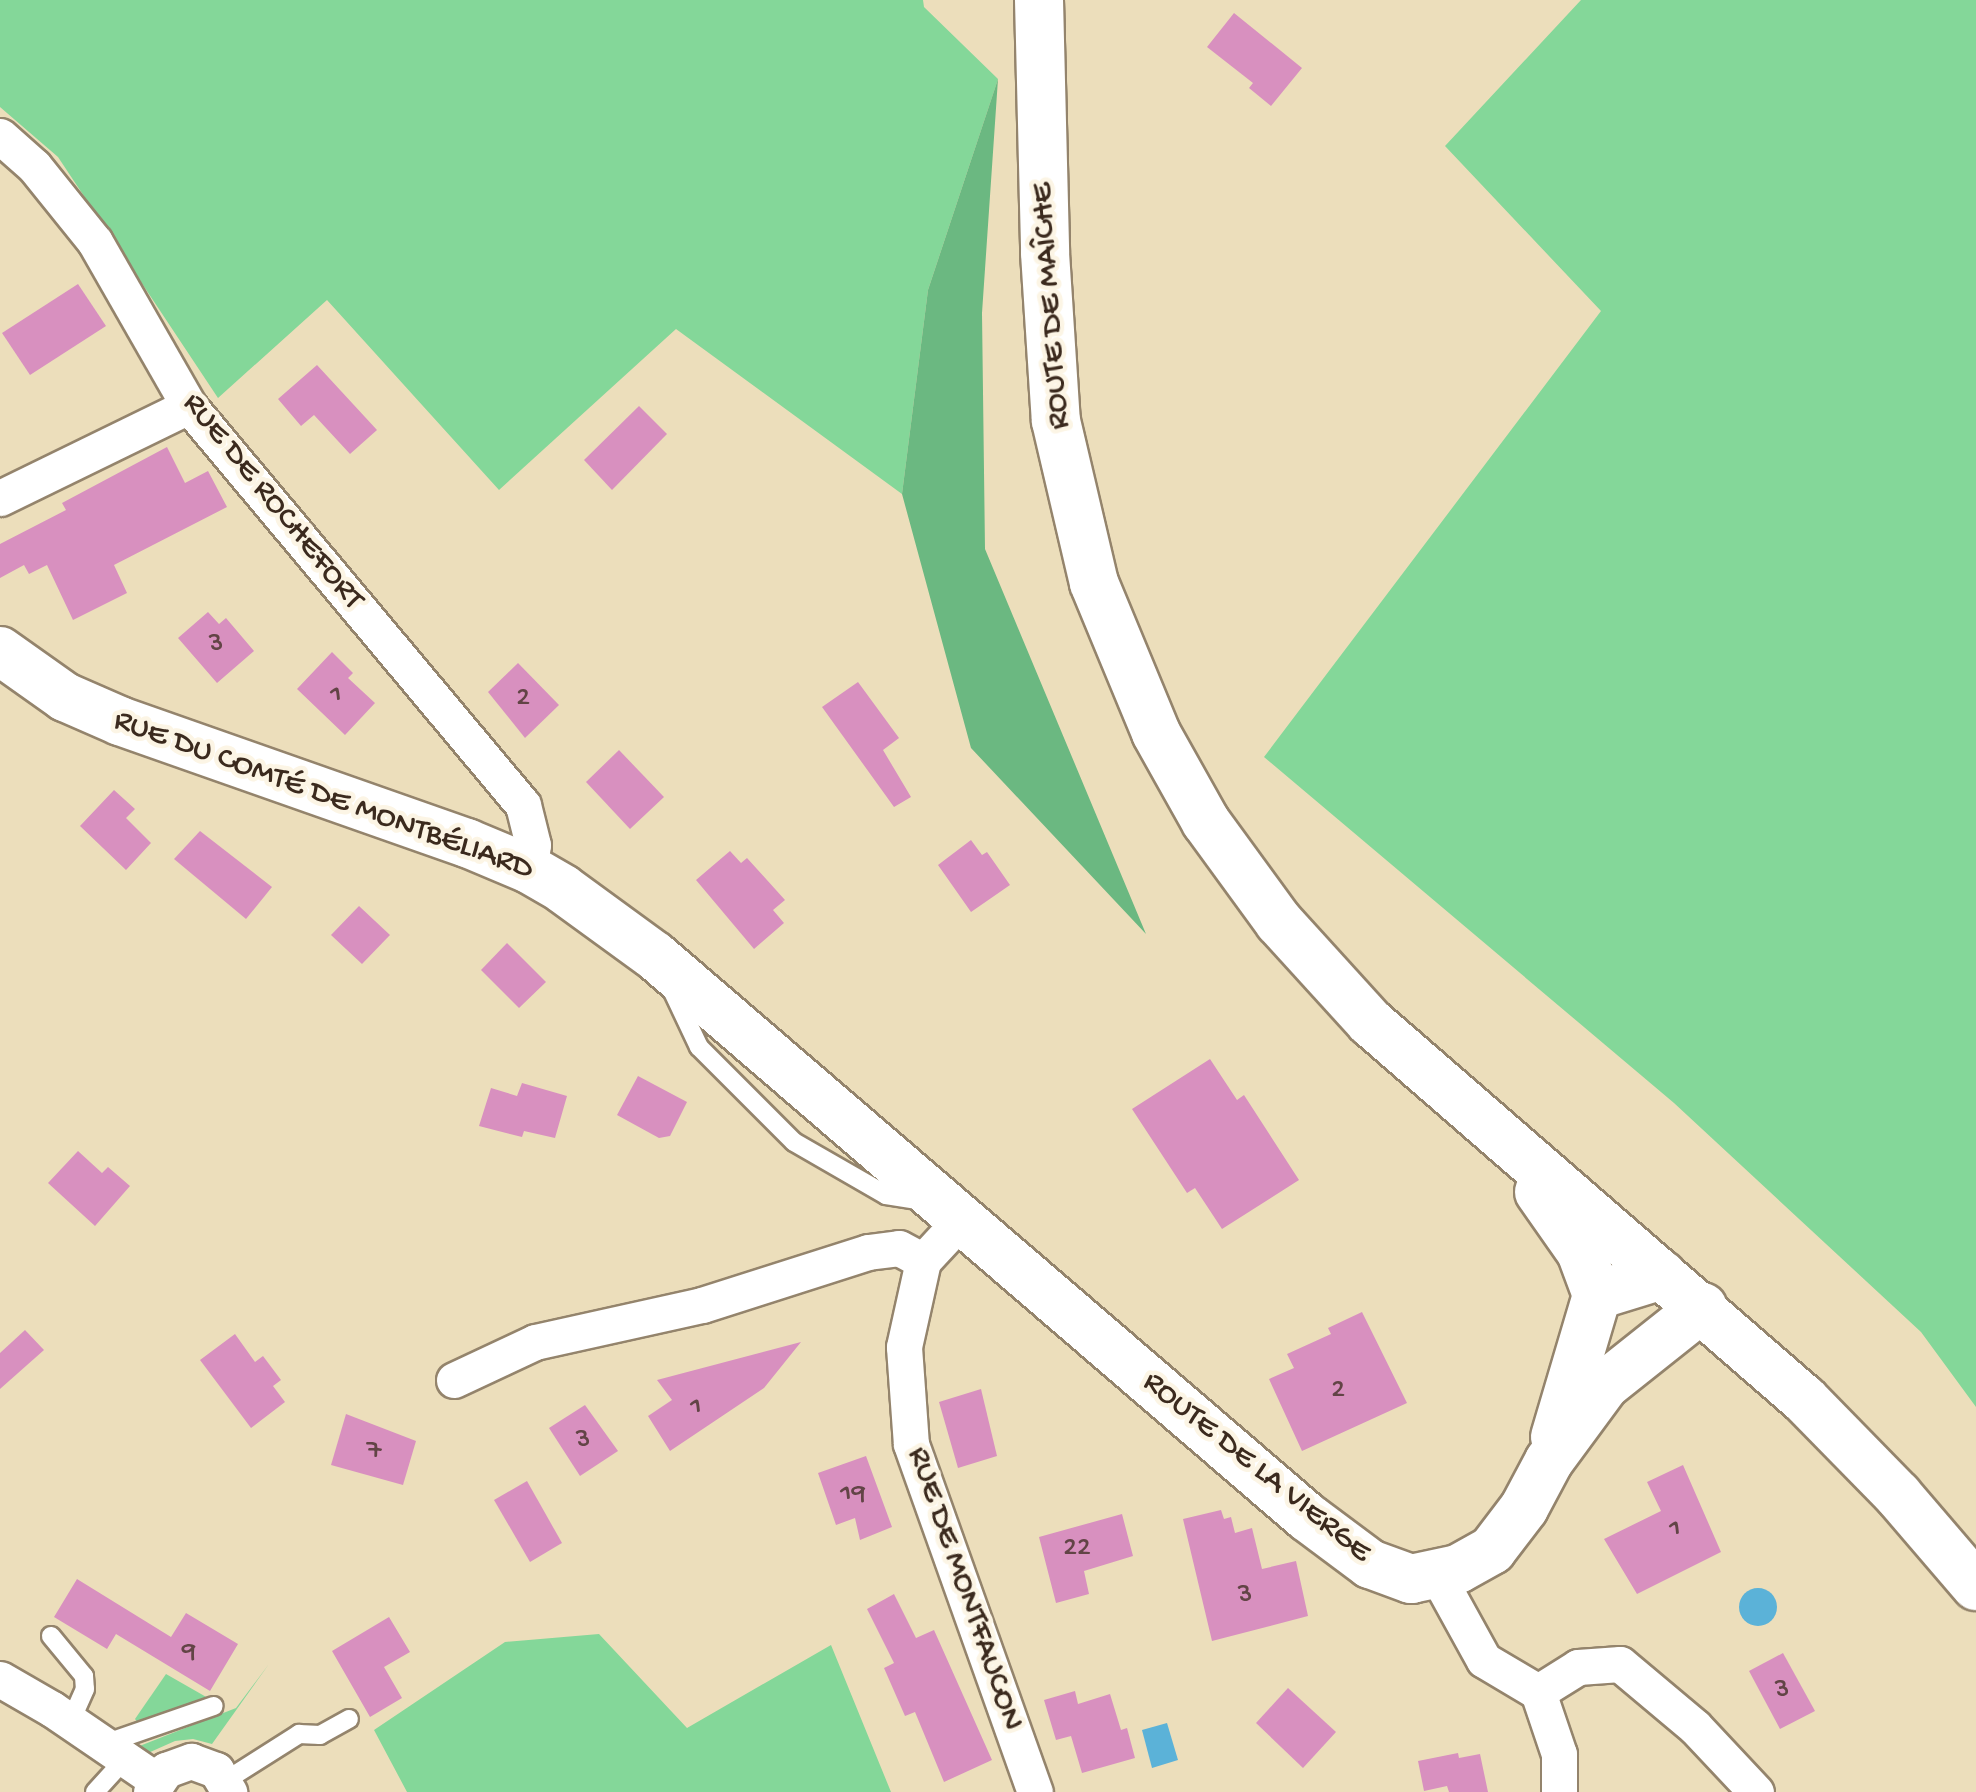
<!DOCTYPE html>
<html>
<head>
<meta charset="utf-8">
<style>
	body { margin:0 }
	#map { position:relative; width:1976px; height:1792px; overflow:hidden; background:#ecdebb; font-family:"Gochi Hand",sans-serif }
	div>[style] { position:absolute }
	.green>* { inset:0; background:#84d799 }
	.forest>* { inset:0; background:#6bb881 }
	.water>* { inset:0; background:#5bb2d8 }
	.round { border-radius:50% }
	.building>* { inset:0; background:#d890bf }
	.roads { filter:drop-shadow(2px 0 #94846c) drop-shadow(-2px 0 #94846c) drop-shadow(0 2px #94846c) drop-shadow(0 -2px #94846c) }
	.lane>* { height:18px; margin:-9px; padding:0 9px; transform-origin:9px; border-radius:9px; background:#fff }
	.street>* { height:35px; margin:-17.5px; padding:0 17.5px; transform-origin:17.5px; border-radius:17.5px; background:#fff }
	.secondary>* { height:48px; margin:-24px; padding:0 24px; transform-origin:24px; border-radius:24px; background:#fff }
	span { translate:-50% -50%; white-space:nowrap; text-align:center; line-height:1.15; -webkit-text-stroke:9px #fcf5e5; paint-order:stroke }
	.number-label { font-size:28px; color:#624446 }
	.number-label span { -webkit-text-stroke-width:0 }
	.street-label { font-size:32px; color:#3b2a1e }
</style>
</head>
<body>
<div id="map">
	<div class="green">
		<i style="clip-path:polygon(0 0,923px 0,924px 7px,998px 79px,928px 290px,902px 494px,676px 329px,499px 490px,327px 300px,218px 398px,58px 157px,0 107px)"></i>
		<i style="clip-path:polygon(1581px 0,1976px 0,1976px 1407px,1921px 1332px,1674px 1103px,1264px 757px,1601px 311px,1445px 146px)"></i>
		<i style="clip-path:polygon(599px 1634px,687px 1728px,831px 1645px,891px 1792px,407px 1792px,374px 1730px,505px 1642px)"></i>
		<i style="clip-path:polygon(269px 1664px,212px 1744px,193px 1739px,175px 1741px,148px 1753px,137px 1747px,236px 1708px)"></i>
		<i style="clip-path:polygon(166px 1674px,208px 1698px,138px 1723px,135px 1719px)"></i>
	</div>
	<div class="forest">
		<i style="clip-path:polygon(998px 79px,982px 313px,985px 549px,1146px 934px,971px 748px,902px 494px,928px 290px)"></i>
	</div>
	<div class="water">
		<i class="round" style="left:1739px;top:1588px;width:38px;height:38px"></i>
		<i style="clip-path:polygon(1167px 1723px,1178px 1760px,1152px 1768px,1142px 1730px)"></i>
	</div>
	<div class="building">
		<i style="clip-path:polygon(1234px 13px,1302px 68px,1271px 106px,1249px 88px,1253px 83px,1207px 47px)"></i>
		<i style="clip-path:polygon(78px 284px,106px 326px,30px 375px,2px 333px)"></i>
		<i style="clip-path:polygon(317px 365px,377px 430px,350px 454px,314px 415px,301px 426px,278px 399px)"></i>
		<i style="clip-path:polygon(639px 406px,667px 434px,612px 490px,584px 460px)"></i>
		<i style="clip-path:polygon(167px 447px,185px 483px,208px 471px,227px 507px,114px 565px,127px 593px,73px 620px,47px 565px,29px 574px,24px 565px,0 578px,0 544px,66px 510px,62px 503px)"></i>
		<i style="clip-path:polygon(208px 612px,219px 624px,226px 618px,254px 651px,217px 683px,178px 638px)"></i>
		<i style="clip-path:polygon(332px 652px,353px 673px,348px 678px,375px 703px,345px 735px,297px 689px)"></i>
		<i style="clip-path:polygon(518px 663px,559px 705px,525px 738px,488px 692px)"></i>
		<i style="clip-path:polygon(858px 682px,899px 738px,883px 750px,911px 797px,894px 807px,822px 707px)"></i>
		<i style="clip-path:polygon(619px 750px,664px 797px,630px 829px,586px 782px)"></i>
		<i style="clip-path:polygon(114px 790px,135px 809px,126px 818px,151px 843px,126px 870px,80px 826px)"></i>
		<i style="clip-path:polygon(200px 831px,272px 887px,246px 919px,174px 859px)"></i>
		<i style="clip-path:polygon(971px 840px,982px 855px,987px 852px,1010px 885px,971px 912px,938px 865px)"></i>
		<i style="clip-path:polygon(730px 851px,741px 863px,747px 858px,785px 900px,773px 910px,784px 923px,754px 949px,696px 880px)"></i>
		<i style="clip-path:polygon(359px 906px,390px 935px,362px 964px,331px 935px)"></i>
		<i style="clip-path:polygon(507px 943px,546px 982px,519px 1008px,481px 970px)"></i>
		<i style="clip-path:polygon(1210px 1059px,1237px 1100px,1244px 1095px,1299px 1180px,1222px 1229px,1195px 1188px,1187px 1193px,1132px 1109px)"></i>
		<i style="clip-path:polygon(638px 1076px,687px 1102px,670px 1136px,659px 1138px,617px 1115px)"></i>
		<i style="clip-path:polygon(522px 1083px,567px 1096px,555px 1138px,524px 1131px,522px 1137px,479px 1126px,491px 1088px,517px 1096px)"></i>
		<i style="clip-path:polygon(78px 1151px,102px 1173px,108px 1167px,130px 1186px,95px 1226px,48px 1183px)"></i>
		<i style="clip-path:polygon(1362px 1312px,1407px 1403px,1302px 1451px,1269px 1379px,1294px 1368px,1287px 1354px,1331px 1334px,1328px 1328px)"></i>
		<i style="clip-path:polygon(25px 1330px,44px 1350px,0 1389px,0 1353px)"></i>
		<i style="clip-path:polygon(235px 1334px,255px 1362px,263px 1356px,281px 1380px,273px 1386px,285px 1402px,251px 1428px,200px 1360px)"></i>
		<i style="clip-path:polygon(801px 1342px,764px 1388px,670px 1451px,648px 1416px,672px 1400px,657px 1380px)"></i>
		<i style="clip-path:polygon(981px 1389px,997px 1456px,958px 1468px,939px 1402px)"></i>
		<i style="clip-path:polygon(585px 1405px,618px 1451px,580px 1476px,549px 1428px)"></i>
		<i style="clip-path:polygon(346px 1414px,416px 1441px,403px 1485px,331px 1465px)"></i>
		<i style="clip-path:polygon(866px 1456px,892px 1527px,860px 1540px,855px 1518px,836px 1525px,818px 1473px)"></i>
		<i style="clip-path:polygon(1683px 1465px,1721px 1552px,1637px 1594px,1604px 1539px,1661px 1511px,1647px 1482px)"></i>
		<i style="clip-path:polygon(527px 1481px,562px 1543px,530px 1562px,494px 1500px)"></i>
		<i style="clip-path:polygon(1221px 1510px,1224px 1519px,1231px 1517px,1235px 1533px,1252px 1528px,1262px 1569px,1296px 1561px,1308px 1616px,1212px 1641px,1183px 1519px)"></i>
		<i style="clip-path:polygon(1122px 1514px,1133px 1556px,1084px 1571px,1089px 1594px,1056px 1603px,1039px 1537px)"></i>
		<i style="clip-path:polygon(77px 1579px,171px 1637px,186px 1613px,238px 1644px,210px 1691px,116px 1634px,107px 1649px,54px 1617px)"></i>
		<i style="clip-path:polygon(894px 1594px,916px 1638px,934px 1630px,992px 1760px,944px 1782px,915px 1712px,905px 1716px,884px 1668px,894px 1663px,867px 1609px)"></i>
		<i style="clip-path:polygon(389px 1617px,410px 1652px,384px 1667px,402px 1698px,370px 1717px,332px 1651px)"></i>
		<i style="clip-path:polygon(1783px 1653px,1815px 1711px,1780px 1729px,1749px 1671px)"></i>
		<i style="clip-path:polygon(1288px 1688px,1336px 1732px,1303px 1768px,1256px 1723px)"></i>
		<i style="clip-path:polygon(1075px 1691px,1078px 1704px,1110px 1694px,1121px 1730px,1127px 1728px,1135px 1758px,1082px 1773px,1071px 1736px,1056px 1740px,1044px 1700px)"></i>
		<i style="clip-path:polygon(1458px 1753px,1459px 1758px,1480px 1754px,1488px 1792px,1449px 1792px,1447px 1786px,1424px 1791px,1418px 1761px)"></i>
	</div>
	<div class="roads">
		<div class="lane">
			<i style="left:673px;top:992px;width:61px;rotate:64.7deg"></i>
			<i style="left:699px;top:1047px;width:134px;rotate:45deg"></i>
			<i style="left:794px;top:1142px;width:106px;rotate:29.9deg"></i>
			<i style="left:886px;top:1195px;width:32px;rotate:9deg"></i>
			<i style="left:51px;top:1636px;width:52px;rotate:50.5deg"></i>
			<i style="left:84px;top:1676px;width:13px;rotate:86deg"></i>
			<i style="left:85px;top:1689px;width:35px;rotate:114deg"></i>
			<i style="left:104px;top:1744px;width:116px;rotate:-19.1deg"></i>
			<i style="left:225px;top:1781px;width:88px;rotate:-32.4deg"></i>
			<i style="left:299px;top:1734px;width:21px;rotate:3deg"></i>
			<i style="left:320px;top:1735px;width:33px;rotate:-29deg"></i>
			<i style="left:95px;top:1792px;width:45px;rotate:-47.7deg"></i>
		</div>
		<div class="street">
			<i style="left:0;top:136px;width:45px;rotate:41.4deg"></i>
			<i style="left:34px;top:166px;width:97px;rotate:51.2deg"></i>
			<i style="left:95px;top:242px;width:189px;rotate:60.2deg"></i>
			<i style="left:189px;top:406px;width:520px;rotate:50.07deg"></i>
			<i style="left:523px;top:805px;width:41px;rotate:76deg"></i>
			<i style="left:533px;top:845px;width:24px;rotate:99deg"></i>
			<i style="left:0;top:498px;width:210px;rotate:-26deg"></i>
			<i style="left:960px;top:1221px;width:54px;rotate:132.8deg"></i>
			<i style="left:923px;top:1261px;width:88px;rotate:102.5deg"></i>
			<i style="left:904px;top:1347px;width:97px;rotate:85.9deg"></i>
			<i style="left:911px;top:1444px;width:369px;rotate:70.4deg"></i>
			<i style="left:454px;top:1380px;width:89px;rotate:-25.1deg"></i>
			<i style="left:535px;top:1342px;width:171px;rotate:-12.5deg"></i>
			<i style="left:702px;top:1305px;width:174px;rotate:-17.7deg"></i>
			<i style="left:868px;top:1252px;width:31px;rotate:-7deg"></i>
			<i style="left:899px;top:1248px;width:27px;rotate:28deg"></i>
			<i style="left:1437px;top:1575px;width:97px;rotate:61.1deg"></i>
			<i style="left:1484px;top:1660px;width:63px;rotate:30.7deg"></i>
			<i style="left:1538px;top:1692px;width:65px;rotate:71.3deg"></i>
			<i style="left:1559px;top:1754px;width:38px;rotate:90deg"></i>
			<i style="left:0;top:1679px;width:60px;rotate:30deg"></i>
			<i style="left:52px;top:1709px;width:126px;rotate:34.3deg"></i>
			<i style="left:1538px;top:1692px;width:47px;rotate:-32deg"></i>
			<i style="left:1578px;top:1667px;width:42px;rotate:-4.1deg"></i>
			<i style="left:1620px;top:1664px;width:98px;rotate:40deg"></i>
			<i style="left:1695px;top:1727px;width:89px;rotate:46.8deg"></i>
			<i style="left:151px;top:1792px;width:27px;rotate:-56deg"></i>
			<i style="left:166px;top:1770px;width:27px;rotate:-20deg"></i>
			<i style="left:191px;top:1761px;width:27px;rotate:20deg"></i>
			<i style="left:216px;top:1770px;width:26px;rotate:59deg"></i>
		</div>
		<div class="secondary">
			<i style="left:1039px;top:0;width:253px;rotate:88.6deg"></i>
			<i style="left:1045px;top:253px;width:168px;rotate:86.3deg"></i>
			<i style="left:1056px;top:421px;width:166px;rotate:76.8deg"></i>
			<i style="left:1094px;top:583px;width:162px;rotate:67.5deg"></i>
			<i style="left:1156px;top:733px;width:102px;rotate:60.7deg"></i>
			<i style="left:1206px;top:822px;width:124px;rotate:53.9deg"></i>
			<i style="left:1279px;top:922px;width:135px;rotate:47.7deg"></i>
			<i style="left:1370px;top:1022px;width:576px;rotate:40.99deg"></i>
			<i style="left:1805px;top:1400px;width:133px;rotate:45.6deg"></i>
			<i style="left:1898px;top:1495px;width:120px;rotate:49.4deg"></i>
			<i style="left:0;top:651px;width:80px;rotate:35.3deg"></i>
			<i style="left:65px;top:697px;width:60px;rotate:23.6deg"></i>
			<i style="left:120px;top:721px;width:368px;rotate:19.4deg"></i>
			<i style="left:467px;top:843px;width:67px;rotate:22.8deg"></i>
			<i style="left:529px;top:869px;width:39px;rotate:30deg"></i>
			<i style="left:563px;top:889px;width:114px;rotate:36.1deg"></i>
			<i style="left:655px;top:956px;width:860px;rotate:40.71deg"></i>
			<i style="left:1307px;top:1517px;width:79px;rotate:36.7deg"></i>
			<i style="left:1370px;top:1564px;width:44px;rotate:20.1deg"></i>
			<i style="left:1411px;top:1579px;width:48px;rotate:-12deg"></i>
			<i style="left:1458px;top:1569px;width:39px;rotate:-29deg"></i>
			<i style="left:1492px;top:1550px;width:53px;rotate:-52.7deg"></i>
			<i style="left:1524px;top:1508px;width:53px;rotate:-62deg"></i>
			<i style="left:1549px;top:1461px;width:94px;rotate:-53.6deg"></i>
			<i style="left:1605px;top:1385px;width:125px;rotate:-38.5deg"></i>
			<i style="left:1539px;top:1192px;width:73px;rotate:55deg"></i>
			<i style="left:1581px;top:1252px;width:46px;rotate:69.6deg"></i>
			<i style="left:1555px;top:1437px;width:148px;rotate:-73.5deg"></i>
			<i style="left:1597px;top:1295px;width:68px;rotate:-17.1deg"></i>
		</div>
	</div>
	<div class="number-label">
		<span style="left:216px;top:645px">3</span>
		<span style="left:336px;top:696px">1</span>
		<span style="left:523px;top:699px">2</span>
		<span style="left:1338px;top:1391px">2</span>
		<span style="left:696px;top:1408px">1</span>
		<span style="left:583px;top:1441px">3</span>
		<span style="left:374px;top:1452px">7</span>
		<span style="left:853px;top:1495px">19</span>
		<span style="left:1675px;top:1530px">1</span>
		<span style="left:1077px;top:1549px">22</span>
		<span style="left:1245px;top:1596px">3</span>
		<span style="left:189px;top:1653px">9</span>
		<span style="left:1782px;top:1691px">3</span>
	</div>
	<div class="street-label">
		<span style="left:1052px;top:306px;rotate:-94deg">ROUTE DE MAÎCHE</span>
		<span style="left:272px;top:502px;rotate:51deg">RUE DE ROCHEFORT</span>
		<span style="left:323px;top:796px;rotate:20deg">RUE DU COMTÉ DE MONTBÉLIARD</span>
		<span style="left:1256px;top:1468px;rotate:39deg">ROUTE DE LA VIERGE</span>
		<span style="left:964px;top:1589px;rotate:71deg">RUE DE MONTFAUCON</span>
	</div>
</div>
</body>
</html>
